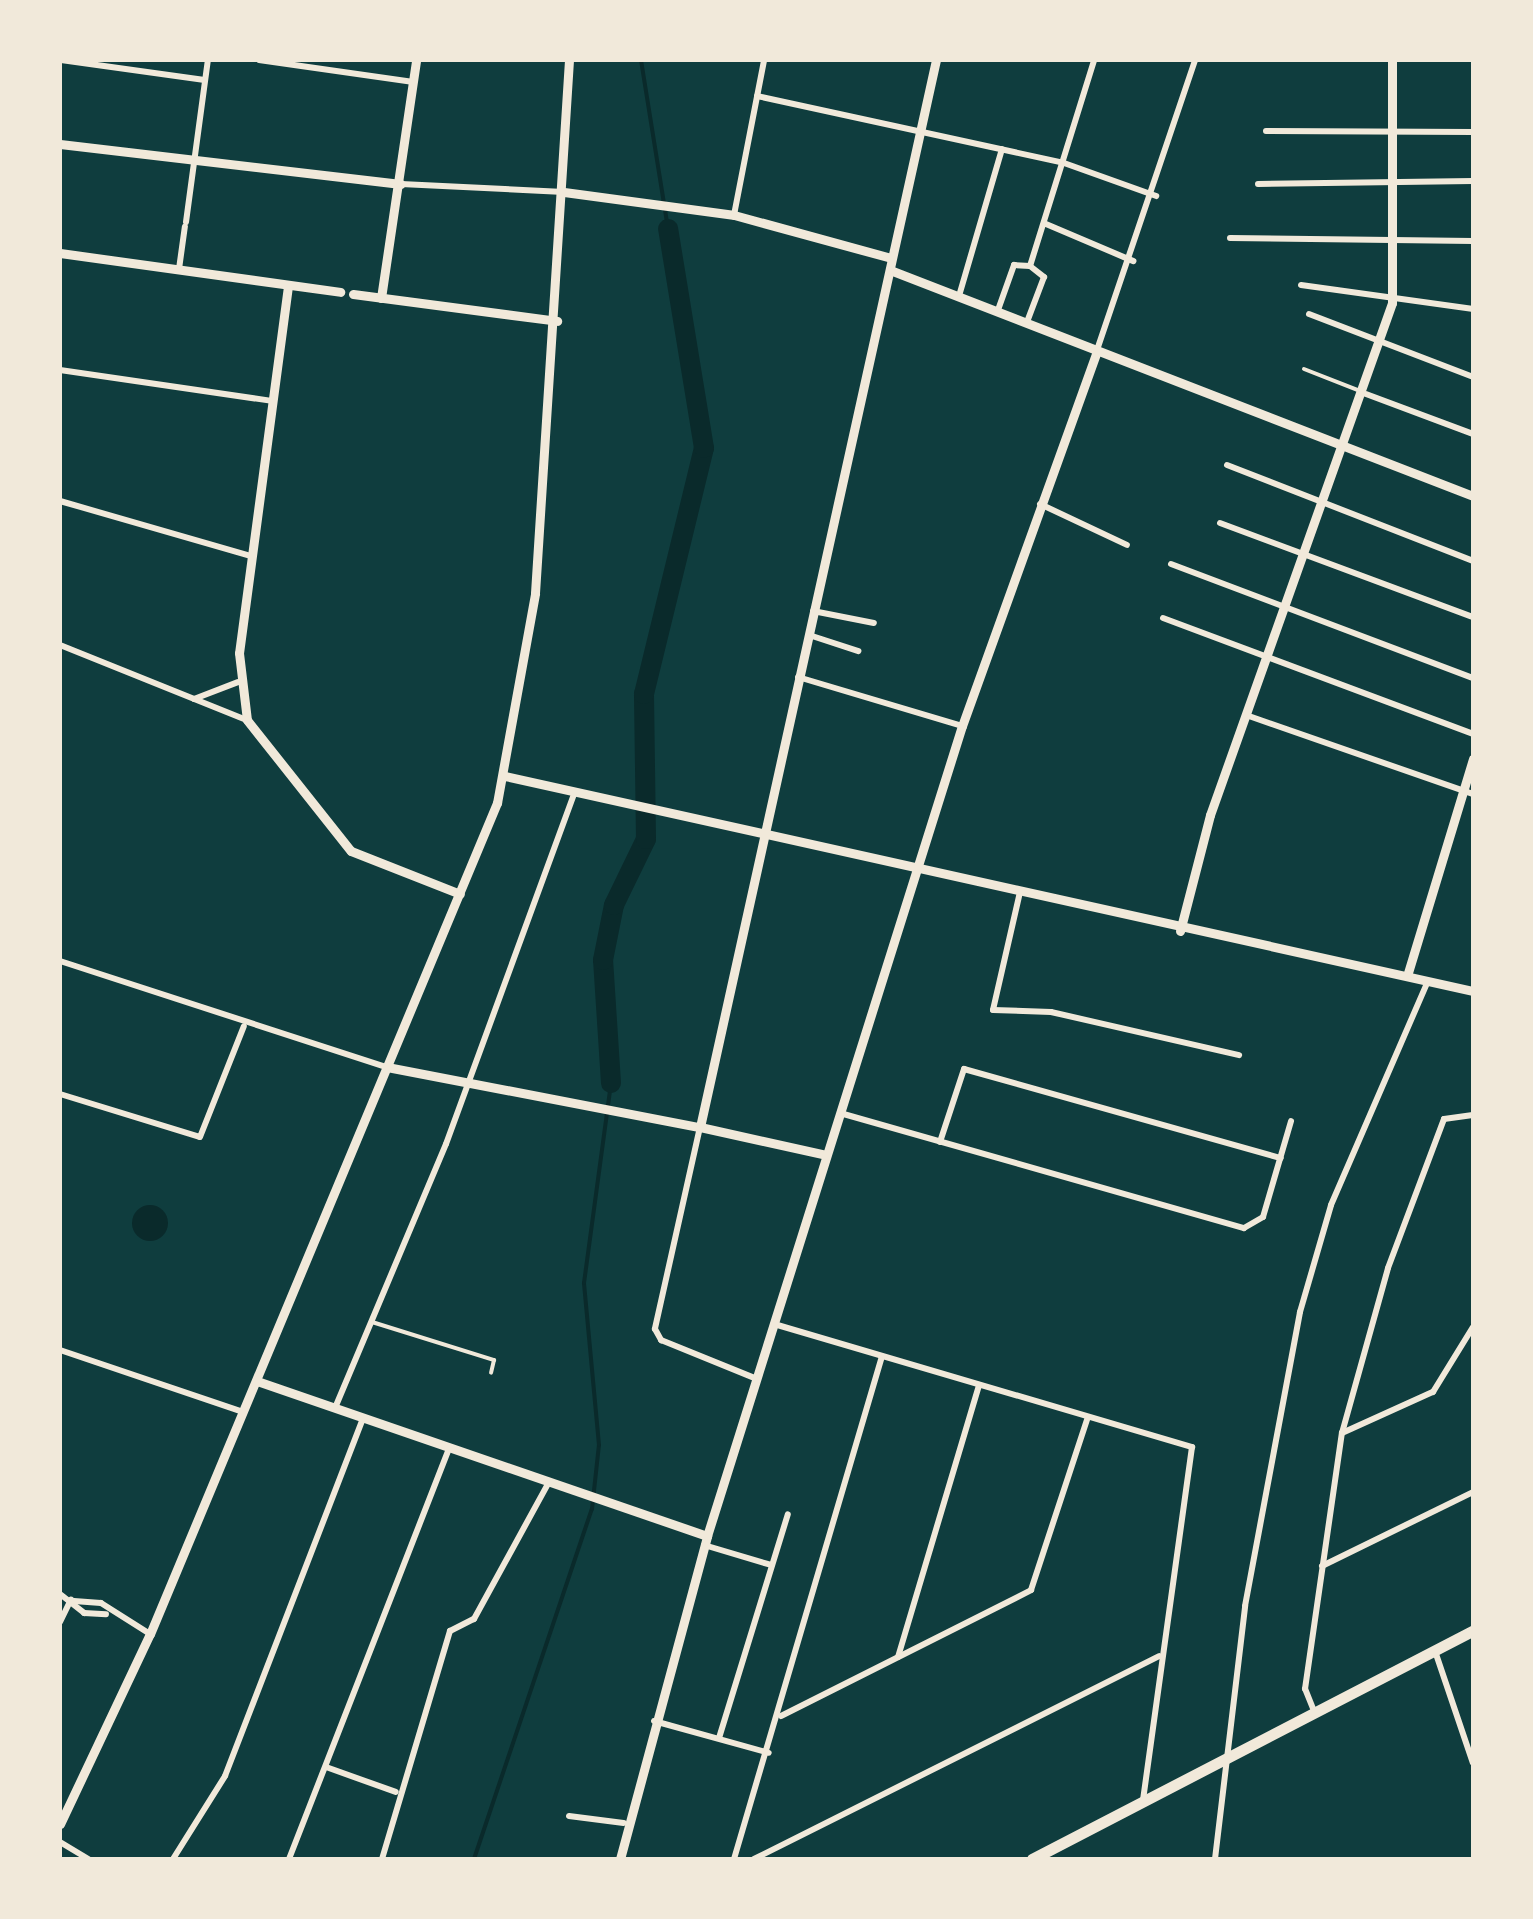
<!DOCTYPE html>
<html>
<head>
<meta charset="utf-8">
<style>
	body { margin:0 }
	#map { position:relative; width:1533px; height:1919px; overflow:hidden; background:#0f3d3e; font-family:Overpass,sans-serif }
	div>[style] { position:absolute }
	.water>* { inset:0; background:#0a2a2b }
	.round { border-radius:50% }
	.stream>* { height:4px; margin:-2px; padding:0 2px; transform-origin:2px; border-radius:2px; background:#0a2a2b }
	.river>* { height:20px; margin:-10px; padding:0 10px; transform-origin:10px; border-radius:10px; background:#0a2a2b }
	.service>* { height:4px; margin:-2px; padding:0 2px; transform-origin:2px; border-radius:2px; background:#f1e9da }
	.minor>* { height:6px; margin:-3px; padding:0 3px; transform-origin:3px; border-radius:3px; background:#f1e9da }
	.tertiary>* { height:9px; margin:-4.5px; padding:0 4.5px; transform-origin:4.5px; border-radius:4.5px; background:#f1e9da }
	.secondary>* { height:9px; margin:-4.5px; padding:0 4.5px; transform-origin:4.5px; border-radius:4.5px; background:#f1e9da }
	.trunk>* { height:11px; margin:-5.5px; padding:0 5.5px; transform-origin:5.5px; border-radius:5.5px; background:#f1e9da }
	span { translate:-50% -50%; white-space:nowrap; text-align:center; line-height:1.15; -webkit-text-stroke:8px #f1e9da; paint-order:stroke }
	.frame { position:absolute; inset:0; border:62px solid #f1e9da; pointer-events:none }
</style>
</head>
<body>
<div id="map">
	<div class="water">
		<i class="round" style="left:132px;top:1205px;width:36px;height:36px"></i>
	</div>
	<div class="stream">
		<i style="left:641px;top:60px;width:171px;rotate:80.9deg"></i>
		<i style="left:474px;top:1859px;width:369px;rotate:-71.4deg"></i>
		<i style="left:592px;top:1509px;width:64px;rotate:-83.8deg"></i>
		<i style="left:599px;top:1445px;width:163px;rotate:-95.3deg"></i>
		<i style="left:584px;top:1283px;width:202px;rotate:-82.3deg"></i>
	</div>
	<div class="river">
		<i style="left:611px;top:1083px;width:123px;rotate:-93.7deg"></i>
		<i style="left:603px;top:960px;width:56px;rotate:-78.7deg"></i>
		<i style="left:614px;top:905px;width:73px;rotate:-64.1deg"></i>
		<i style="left:646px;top:839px;width:145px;rotate:-90.8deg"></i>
		<i style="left:644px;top:694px;width:253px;rotate:-76.3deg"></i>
		<i style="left:704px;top:448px;width:222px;rotate:-99.3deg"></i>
	</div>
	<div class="service">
		<i style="left:1304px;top:369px;width:60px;rotate:21.4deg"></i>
		<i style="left:372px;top:1322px;width:128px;rotate:17.3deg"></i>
		<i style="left:494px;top:1360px;width:13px;rotate:103deg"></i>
	</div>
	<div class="minor">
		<i style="left:61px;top:60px;width:145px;rotate:7.9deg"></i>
		<i style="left:259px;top:60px;width:156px;rotate:8.1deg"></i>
		<i style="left:757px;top:96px;width:314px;rotate:12.3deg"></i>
		<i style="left:1064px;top:163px;width:98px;rotate:19.7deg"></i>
		<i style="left:1266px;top:131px;width:207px;rotate:0.3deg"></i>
		<i style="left:401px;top:184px;width:163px;rotate:2.8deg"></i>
		<i style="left:1258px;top:184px;width:215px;rotate:-0.8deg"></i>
		<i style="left:734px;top:215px;width:158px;rotate:-79deg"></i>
		<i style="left:186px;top:222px;width:163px;rotate:-82.3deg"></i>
		<i style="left:1046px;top:224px;width:95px;rotate:23deg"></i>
		<i style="left:1230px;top:238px;width:243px;rotate:0.7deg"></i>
		<i style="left:1030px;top:266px;width:216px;rotate:-72.7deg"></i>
		<i style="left:179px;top:269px;width:43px;rotate:-82.1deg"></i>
		<i style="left:1301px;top:285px;width:174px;rotate:7.9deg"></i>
		<i style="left:959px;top:296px;width:153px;rotate:-73.7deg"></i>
		<i style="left:998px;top:310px;width:48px;rotate:-70.4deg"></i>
		<i style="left:1014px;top:265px;width:16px;rotate:4deg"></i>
		<i style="left:1030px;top:266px;width:18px;rotate:38deg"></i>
		<i style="left:1044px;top:277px;width:48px;rotate:110.7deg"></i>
		<i style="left:1309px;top:314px;width:176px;rotate:21deg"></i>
		<i style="left:1097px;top:350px;width:306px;rotate:-71.3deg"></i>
		<i style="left:60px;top:370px;width:214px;rotate:8.3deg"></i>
		<i style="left:1366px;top:394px;width:114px;rotate:20.5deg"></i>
		<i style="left:1227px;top:465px;width:264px;rotate:21.3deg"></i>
		<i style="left:60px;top:501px;width:199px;rotate:16.1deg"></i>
		<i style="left:1040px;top:504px;width:96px;rotate:25.2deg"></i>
		<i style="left:1220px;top:523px;width:270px;rotate:20.4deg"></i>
		<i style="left:1171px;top:564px;width:323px;rotate:20.7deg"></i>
		<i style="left:813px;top:611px;width:62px;rotate:11.1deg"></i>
		<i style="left:1163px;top:618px;width:331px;rotate:20.5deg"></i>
		<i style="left:809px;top:635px;width:52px;rotate:18.1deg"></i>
		<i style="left:60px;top:645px;width:201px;rotate:21.9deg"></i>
		<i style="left:798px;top:677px;width:171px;rotate:16.6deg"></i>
		<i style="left:194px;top:699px;width:47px;rotate:-21.1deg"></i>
		<i style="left:1246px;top:715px;width:240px;rotate:19.2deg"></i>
		<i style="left:1020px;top:892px;width:121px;rotate:102.9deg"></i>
		<i style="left:993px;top:1010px;width:58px;rotate:2deg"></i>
		<i style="left:1051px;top:1012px;width:193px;rotate:12.9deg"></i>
		<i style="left:60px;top:961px;width:344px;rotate:18deg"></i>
		<i style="left:60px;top:1094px;width:146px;rotate:17.1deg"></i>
		<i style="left:200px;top:1137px;width:119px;rotate:-68.4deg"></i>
		<i style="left:840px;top:1113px;width:420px;rotate:15.9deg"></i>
		<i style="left:1244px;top:1228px;width:22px;rotate:-30deg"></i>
		<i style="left:1263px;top:1217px;width:100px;rotate:-73.7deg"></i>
		<i style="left:700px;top:1127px;width:207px;rotate:102.6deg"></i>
		<i style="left:655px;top:1329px;width:13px;rotate:61deg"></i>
		<i style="left:661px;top:1340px;width:104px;rotate:22.1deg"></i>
		<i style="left:940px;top:1142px;width:77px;rotate:-71.8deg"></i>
		<i style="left:964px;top:1069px;width:329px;rotate:15.7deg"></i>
		<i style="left:774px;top:1324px;width:436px;rotate:16.4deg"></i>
		<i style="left:1192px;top:1447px;width:357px;rotate:97.9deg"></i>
		<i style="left:60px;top:1350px;width:193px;rotate:18.7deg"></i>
		<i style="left:335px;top:1408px;width:286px;rotate:-67.2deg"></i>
		<i style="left:446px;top:1144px;width:375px;rotate:-69.9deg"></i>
		<i style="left:1342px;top:1433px;width:100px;rotate:-24.3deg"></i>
		<i style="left:1433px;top:1392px;width:76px;rotate:-58.4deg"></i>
		<i style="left:704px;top:1545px;width:70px;rotate:16.6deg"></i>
		<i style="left:1322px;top:1566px;width:168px;rotate:-26.1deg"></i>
		<i style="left:60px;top:1594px;width:31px;rotate:38deg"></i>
		<i style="left:84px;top:1613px;width:22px;rotate:3deg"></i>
		<i style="left:74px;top:1601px;width:27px;rotate:4deg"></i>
		<i style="left:101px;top:1603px;width:58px;rotate:32.3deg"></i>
		<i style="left:60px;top:1622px;width:25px;rotate:-64deg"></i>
		<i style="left:1435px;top:1651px;width:118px;rotate:71.3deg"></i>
		<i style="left:898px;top:1657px;width:284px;rotate:-73.4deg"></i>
		<i style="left:1314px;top:1711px;width:24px;rotate:-112deg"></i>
		<i style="left:1305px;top:1689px;width:259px;rotate:-81.8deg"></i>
		<i style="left:1342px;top:1433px;width:171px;rotate:-74.4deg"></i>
		<i style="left:1388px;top:1268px;width:159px;rotate:-69.4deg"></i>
		<i style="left:1444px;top:1119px;width:29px;rotate:-8deg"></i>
		<i style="left:781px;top:1716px;width:280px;rotate:-26.7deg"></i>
		<i style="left:1031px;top:1590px;width:182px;rotate:-71.8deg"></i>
		<i style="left:654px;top:1721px;width:119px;rotate:15.5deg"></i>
		<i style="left:719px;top:1738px;width:234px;rotate:-72.9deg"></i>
		<i style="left:326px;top:1767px;width:74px;rotate:19.7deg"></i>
		<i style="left:569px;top:1816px;width:55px;rotate:7.3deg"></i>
		<i style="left:60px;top:1842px;width:33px;rotate:31deg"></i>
		<i style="left:173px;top:1859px;width:98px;rotate:-57.9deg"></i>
		<i style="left:225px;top:1776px;width:383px;rotate:-68.9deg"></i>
		<i style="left:289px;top:1859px;width:442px;rotate:-68.7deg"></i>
		<i style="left:382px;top:1859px;width:238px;rotate:-73.4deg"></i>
		<i style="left:450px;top:1631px;width:27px;rotate:-27deg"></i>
		<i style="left:474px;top:1619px;width:156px;rotate:-61.3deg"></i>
		<i style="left:734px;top:1859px;width:524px;rotate:-73.6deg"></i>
		<i style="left:754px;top:1859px;width:453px;rotate:-26.6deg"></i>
		<i style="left:1215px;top:1859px;width:255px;rotate:-83.2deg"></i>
		<i style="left:1245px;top:1606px;width:299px;rotate:-79.4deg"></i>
		<i style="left:1300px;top:1312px;width:111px;rotate:-73.8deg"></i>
		<i style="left:1331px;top:1205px;width:244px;rotate:-66.6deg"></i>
	</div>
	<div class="tertiary">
		<i style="left:60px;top:144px;width:343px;rotate:6.7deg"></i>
		<i style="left:564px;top:192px;width:172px;rotate:7.7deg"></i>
		<i style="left:734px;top:215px;width:163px;rotate:15.3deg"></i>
		<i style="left:60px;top:253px;width:283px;rotate:7.9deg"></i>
		<i style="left:890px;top:270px;width:625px;rotate:21.19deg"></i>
		<i style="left:288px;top:286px;width:370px;rotate:97.6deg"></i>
		<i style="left:239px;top:653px;width:67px;rotate:83.2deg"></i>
		<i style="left:247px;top:720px;width:167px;rotate:51.6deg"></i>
		<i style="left:351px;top:851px;width:117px;rotate:21.5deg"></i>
		<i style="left:353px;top:294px;width:206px;rotate:7.5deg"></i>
		<i style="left:381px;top:298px;width:241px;rotate:-81.6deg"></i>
		<i style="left:1180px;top:931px;width:120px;rotate:-75.5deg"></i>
		<i style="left:1210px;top:815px;width:543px;rotate:-70.43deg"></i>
		<i style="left:1392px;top:303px;width:243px;rotate:-90deg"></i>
		<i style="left:1407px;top:976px;width:227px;rotate:-73.1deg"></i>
		<i style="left:700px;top:1127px;width:129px;rotate:12.5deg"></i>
		<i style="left:257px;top:1381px;width:476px;rotate:19deg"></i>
		<i style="left:620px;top:1859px;width:335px;rotate:-74.9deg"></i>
		<i style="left:707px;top:1536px;width:849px;rotate:-72.53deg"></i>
		<i style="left:962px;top:726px;width:399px;rotate:-70.2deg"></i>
	</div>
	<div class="secondary">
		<i style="left:505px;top:776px;width:992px;rotate:12.52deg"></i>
		<i style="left:387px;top:1067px;width:319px;rotate:10.9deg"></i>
		<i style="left:700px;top:1127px;width:1093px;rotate:-77.53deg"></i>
		<i style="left:60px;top:1824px;width:210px;rotate:-64.7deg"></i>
		<i style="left:150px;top:1634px;width:901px;rotate:-67.34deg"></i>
		<i style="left:497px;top:803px;width:213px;rotate:-79.7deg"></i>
		<i style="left:535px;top:593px;width:534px;rotate:-86.35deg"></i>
	</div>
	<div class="trunk">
		<i style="left:1032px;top:1859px;width:497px;rotate:-27.4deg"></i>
	</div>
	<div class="frame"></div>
</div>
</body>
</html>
